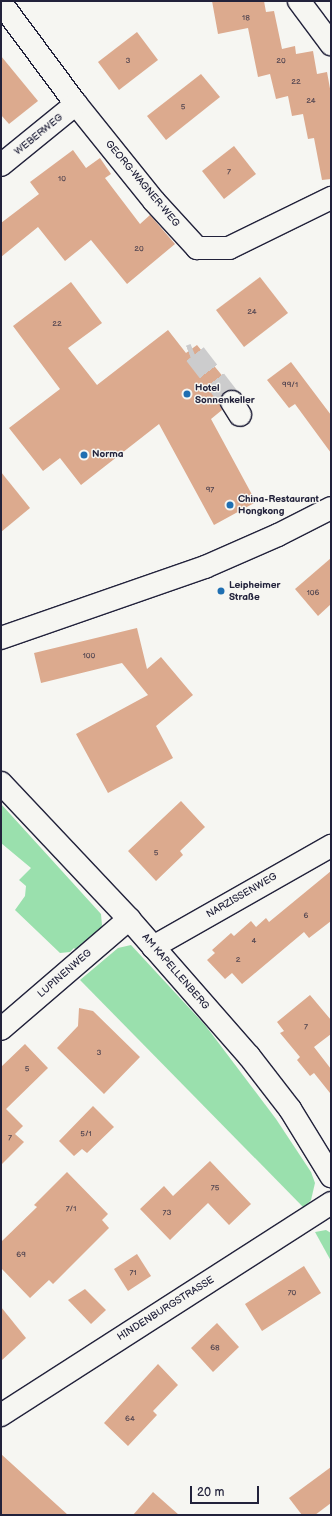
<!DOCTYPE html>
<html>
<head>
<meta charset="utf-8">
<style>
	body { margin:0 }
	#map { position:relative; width:332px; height:1516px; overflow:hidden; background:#f6f6f2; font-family:"Balsamiq Sans",sans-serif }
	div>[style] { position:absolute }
	.green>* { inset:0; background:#9ae0ad }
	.building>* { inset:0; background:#dcaa8e }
	.minor-tunnel>* { height:22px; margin-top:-11px; transform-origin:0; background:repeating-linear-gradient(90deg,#cccccd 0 22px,transparent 0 33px) }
	.roads { filter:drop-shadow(1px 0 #22223b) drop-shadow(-1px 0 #22223b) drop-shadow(0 1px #22223b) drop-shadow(0 -1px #22223b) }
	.minor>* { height:22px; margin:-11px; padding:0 11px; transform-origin:11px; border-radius:11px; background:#f6f6f2 }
	.major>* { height:22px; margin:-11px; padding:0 11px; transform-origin:11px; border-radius:11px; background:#f6f6f2 }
	.dots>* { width:11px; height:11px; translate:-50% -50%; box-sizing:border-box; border:2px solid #f6f6f2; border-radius:50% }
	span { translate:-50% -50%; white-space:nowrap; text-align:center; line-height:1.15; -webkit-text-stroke:3px #f6f6f2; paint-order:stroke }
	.number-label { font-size:8px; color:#504450 }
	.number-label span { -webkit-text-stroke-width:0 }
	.street-label { font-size:10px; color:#22223b }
	.poi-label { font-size:10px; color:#22223b; font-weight:700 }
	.left { translate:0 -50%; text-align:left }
	.frame { position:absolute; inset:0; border:2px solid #22223b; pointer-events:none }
	.scale { position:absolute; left:190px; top:1486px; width:69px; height:18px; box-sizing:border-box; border:2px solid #22223b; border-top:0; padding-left:5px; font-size:12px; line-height:14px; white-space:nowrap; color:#22223b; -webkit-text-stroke:3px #f6f6f2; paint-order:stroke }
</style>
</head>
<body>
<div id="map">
	<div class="green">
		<i style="clip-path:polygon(1px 804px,101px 914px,102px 925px,98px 936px,78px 952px,74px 948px,70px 952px,60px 953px,15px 910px,25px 896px,26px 886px,19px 880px,31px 868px,1px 843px)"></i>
		<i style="clip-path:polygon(131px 945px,205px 1025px,276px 1119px,311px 1172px,315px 1183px,311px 1200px,304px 1208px,80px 980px,118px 948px)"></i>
		<i style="clip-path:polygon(326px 1230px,331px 1233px,331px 1261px,315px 1232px)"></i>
	</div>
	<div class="building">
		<i style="clip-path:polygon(212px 1px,264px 1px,266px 12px,274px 11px,282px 49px,295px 46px,296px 54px,313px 51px,317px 74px,327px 72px,331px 94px,331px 179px,322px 180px,314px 138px,308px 139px,303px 114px,292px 116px,288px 96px,276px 99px,270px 74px,258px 77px,248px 28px,218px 34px)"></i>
		<i style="clip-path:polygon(137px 32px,158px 60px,119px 90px,98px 62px)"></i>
		<i style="clip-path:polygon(1px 56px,38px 101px,9px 124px,1px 115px)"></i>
		<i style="clip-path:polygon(201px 74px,220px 97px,166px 140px,147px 116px)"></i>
		<i style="clip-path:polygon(234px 146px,256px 174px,224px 199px,202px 171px)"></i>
		<i style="clip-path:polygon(73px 150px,86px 168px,100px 158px,111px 174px,105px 178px,140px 224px,150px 215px,175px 244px,127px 284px,91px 240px,65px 261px,38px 227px,1px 257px,1px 223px,39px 194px,30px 182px)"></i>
		<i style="clip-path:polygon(260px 277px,288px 313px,244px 347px,216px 310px)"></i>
		<i style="clip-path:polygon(71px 282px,102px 323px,68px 348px,97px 385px,168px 330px,186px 353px,197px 345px,234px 390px,226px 391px,221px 396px,220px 403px,222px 410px,211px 419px,256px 502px,214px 525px,159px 424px,81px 485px,60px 458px,43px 471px,9px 428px,60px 389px,13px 326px)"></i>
		<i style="clip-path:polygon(291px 362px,331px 415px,331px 453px,295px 404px,289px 408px,267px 380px)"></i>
		<i style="clip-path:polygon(1px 472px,30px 508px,1px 532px)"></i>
		<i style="clip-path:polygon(331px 558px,331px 604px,318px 616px,295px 589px)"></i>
		<i style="clip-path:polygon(137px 628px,147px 669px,161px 657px,193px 695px,156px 726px,173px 758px,108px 793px,76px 734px,148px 695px,122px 663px,41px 683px,34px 653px)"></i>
		<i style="clip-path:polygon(181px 801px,205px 827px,180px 851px,183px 855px,156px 881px,128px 851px)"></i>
		<i style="clip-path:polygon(331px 871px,331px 921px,309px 938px,304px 932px,242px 984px,232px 973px,225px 979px,207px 960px,215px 953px,212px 950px,231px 933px,234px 936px,251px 921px,256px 927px,266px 918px,269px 922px)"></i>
		<i style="clip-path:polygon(310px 995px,331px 1020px,331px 1034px,314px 1047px,331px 1069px,330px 1093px,314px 1073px,310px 1076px,297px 1060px,300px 1057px,280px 1033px,284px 1031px,277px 1022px)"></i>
		<i style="clip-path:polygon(79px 1008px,93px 1011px,140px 1057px,104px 1094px,57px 1048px,78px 1026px)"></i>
		<i style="clip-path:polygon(25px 1044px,48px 1068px,6px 1109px,23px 1126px,15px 1134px,24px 1142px,1px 1165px,1px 1067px)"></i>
		<i style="clip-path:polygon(93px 1106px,114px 1127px,87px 1153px,82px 1149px,74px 1156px,59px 1141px)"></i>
		<i style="clip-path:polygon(210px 1161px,251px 1204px,229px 1225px,208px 1203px,170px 1240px,140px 1209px,164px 1186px,173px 1196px)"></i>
		<i style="clip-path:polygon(67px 1172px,108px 1214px,102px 1220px,109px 1228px,53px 1284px,49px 1280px,30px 1298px,1px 1268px,1px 1242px,37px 1207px,34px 1205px)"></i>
		<i style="clip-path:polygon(137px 1254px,151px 1276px,128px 1291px,114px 1269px)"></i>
		<i style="clip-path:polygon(304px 1266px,321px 1293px,262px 1331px,245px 1304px)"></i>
		<i style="clip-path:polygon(85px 1289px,106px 1310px,91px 1324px,68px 1300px)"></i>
		<i style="clip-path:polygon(1px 1307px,26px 1338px,1px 1361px)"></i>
		<i style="clip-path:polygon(217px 1323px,239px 1347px,213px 1372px,191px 1348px)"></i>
		<i style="clip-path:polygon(158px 1364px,178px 1385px,153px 1411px,157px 1415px,128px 1446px,104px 1423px)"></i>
		<i style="clip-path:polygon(1px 1454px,46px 1495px,68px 1515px,1px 1515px)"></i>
		<i style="clip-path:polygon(331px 1467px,331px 1503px,315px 1515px,302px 1515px,289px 1498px)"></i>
		<i style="clip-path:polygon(153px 1492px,179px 1515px,133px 1515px)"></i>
	</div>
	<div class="minor-tunnel">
		<i style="left:190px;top:356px;width:5px;rotate:-22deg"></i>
		<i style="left:195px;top:354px;width:61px;rotate:52.4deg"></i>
	</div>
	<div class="roads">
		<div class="minor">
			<i style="left:299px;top:1px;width:54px;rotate:53.3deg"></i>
			<i style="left:1px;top:3px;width:126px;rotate:53.4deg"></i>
			<i style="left:76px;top:104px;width:124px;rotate:51.2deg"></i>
			<i style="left:154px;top:201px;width:64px;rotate:47.5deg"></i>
			<i style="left:197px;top:248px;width:32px"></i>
			<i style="left:229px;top:248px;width:114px;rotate:-26.1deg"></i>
			<i style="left:1px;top:165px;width:97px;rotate:-39.1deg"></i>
			<i style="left:232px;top:402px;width:15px;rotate:58deg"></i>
			<i style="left:1px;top:783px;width:187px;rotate:46.7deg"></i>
			<i style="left:129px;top:919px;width:182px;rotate:48.8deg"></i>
			<i style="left:249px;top:1056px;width:67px;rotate:52.3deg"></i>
			<i style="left:290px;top:1109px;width:79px;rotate:58.5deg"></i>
			<i style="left:153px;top:947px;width:205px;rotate:-29.6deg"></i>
			<i style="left:1px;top:1029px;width:169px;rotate:-40.7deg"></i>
			<i style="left:1px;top:1415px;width:392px;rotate:-32.7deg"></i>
		</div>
		<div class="major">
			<i style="left:1px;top:638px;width:216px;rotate:-19.2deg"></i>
			<i style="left:205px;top:567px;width:80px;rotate:-23.7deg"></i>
			<i style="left:278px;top:535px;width:59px;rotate:-27deg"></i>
		</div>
	</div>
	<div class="dots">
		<i style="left:187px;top:394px;background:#1f6fb2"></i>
		<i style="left:84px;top:455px;background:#1f6fb2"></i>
		<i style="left:230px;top:505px;background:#1f6fb2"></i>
		<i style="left:221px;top:591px;background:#1f6fb2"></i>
	</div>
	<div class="number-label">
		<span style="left:246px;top:18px">18</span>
		<span style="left:128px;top:61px">3</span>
		<span style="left:281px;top:61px">20</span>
		<span style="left:296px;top:82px">22</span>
		<span style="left:311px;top:101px">24</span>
		<span style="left:183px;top:107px">5</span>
		<span style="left:229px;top:172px">7</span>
		<span style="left:62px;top:179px">10</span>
		<span style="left:139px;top:249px">20</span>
		<span style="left:252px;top:312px">24</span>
		<span style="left:57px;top:324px">22</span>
		<span style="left:290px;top:385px">99/1</span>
		<span style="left:210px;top:490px">97</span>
		<span style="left:313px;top:593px">106</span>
		<span style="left:89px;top:656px">100</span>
		<span style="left:156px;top:853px">5</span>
		<span style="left:306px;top:916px">6</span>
		<span style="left:254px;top:941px">4</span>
		<span style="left:238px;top:960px">2</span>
		<span style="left:306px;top:1027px">7</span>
		<span style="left:99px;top:1053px">3</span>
		<span style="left:27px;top:1069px">5</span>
		<span style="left:86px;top:1134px">5/1</span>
		<span style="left:10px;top:1138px">7</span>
		<span style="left:215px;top:1188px">75</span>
		<span style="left:71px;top:1209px">7/1</span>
		<span style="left:167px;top:1213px">73</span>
		<span style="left:21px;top:1255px">69</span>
		<span style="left:133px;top:1273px">71</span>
		<span style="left:292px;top:1293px">70</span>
		<span style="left:215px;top:1348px">68</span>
		<span style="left:130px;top:1419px">64</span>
	</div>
	<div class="street-label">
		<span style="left:39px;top:135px;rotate:-39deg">WEBERWEG</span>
		<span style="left:142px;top:184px;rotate:50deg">GEORG-WAGNER-WEG</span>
		<span style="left:242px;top:896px;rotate:-30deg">NARZISSENWEG</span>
		<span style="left:175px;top:972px;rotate:49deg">AM KAPELLENBERG</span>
		<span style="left:65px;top:974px;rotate:-41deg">LUPINENWEG</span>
		<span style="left:166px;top:1309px;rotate:-32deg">HINDENBURGSTRASSE</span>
	</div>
	<div class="poi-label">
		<span class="left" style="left:195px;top:394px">Hotel<br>Sonnenkeller</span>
		<span class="left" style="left:92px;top:455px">Norma</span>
		<span class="left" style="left:238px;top:505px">China-Restaurant<br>Hongkong</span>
		<span class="left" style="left:229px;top:591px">Leipheimer<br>Straße</span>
	</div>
	<div class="frame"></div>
	<div class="scale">20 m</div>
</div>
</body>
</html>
